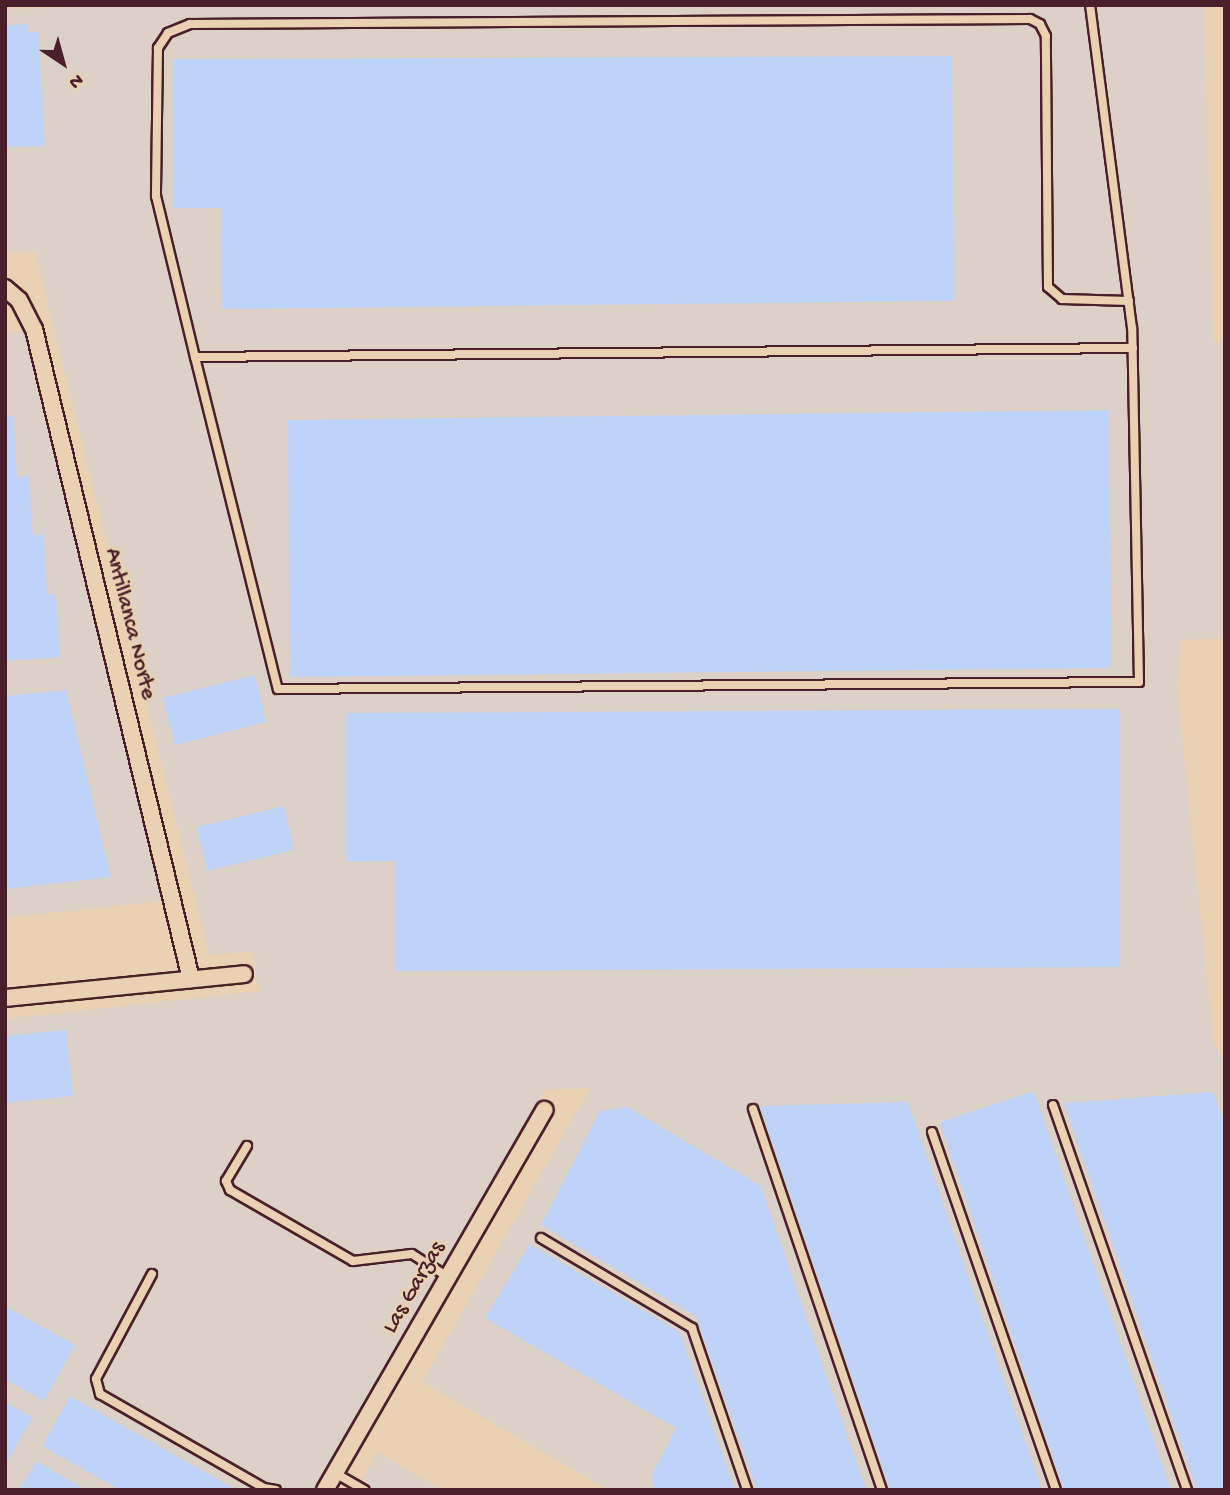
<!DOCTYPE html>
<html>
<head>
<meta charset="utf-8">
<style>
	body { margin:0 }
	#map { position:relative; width:1230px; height:1495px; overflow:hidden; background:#e9d1b1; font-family:"Gochi Hand",sans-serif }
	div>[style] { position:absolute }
	.built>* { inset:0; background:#dcd1c6 }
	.building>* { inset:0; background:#bfd2f7 }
	.path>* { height:2.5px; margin-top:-1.25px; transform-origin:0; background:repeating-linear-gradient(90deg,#4a1f2b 0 2px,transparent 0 7px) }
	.roads { filter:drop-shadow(2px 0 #4a1f2b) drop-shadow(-2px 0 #4a1f2b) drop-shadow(0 2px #4a1f2b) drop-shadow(0 -2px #4a1f2b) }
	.lane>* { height:8px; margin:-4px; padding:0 4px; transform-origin:4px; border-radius:4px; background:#e9d1b1 }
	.street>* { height:16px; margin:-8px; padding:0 8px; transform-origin:8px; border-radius:8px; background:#e9d1b1 }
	span { translate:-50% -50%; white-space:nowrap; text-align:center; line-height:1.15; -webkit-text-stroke:5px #e9d1b1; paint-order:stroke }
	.street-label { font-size:23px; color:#4a1f2b }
	.frame { position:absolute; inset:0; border:7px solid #4a1f2b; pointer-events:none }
	.north { position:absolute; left:28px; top:28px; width:70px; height:70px; -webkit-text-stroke:5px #e9d1b1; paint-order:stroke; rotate:144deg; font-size:19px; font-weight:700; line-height:28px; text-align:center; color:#4a1f2b }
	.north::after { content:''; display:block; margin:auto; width:24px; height:32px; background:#4a1f2b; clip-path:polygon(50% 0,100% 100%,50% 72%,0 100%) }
</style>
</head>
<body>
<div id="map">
	<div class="built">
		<i style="clip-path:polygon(173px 5px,1204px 5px,1214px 342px,1225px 342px,1225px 638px,1181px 640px,1177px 687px,1214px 1044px,1225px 1061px,1225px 1490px,608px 1490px,422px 1382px,590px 1088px,546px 1090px,313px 1490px,5px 1490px,5px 1019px,258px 991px,253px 952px,209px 955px,35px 252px,5px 252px,5px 9px)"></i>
		<i style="clip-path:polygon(24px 331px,108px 676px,165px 901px,5px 918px,5px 333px)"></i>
		<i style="clip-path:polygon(378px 1452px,442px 1490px,356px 1490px)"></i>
	</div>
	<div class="building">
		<i style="clip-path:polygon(28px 24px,28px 32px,38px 32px,45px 146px,5px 147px,5px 26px)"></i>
		<i style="clip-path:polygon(952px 56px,954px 301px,222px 309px,221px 208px,173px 208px,173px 59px)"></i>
		<i style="clip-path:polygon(1109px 410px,1111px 668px,290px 677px,288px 420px)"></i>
		<i style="clip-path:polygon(13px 416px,17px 477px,29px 476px,33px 535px,44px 534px,47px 595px,56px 594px,60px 657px,5px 661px,5px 417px)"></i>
		<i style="clip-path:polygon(255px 675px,266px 722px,175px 745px,163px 698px)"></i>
		<i style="clip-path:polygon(66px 690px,111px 877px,5px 889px,5px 696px)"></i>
		<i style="clip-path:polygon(1120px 709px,1120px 967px,395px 971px,395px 861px,346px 862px,346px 713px)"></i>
		<i style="clip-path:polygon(284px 806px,294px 850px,207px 871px,197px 827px)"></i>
		<i style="clip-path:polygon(66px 1030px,73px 1096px,5px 1103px,5px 1036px)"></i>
		<i style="clip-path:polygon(1034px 1091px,1171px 1490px,1064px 1490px,940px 1122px)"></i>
		<i style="clip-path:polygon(1213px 1092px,1225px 1126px,1225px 1490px,1197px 1490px,1064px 1103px)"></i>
		<i style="clip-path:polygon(908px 1102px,1042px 1490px,890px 1490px,760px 1106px)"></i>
		<i style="clip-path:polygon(627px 1107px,761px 1186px,866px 1490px,757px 1490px,696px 1316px,541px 1225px,600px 1111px)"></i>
		<i style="clip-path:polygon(530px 1244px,680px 1332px,735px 1490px,655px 1490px,651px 1476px,676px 1428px,485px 1318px)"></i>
		<i style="clip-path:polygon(5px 1306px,75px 1345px,44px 1401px,5px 1379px)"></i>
		<i style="clip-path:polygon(70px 1396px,237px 1490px,120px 1490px,42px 1446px)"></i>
		<i style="clip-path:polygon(5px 1402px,33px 1417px,5px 1465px)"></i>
		<i style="clip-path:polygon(36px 1461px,86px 1490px,19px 1490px)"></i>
	</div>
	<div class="path">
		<i style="left:163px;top:5px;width:107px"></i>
	</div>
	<div class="roads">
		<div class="lane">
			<i style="left:1129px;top:301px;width:67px;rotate:-178.3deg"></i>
			<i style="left:1062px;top:299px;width:18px;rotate:-139deg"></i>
			<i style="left:1048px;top:287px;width:251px;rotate:-90.5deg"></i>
			<i style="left:1046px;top:36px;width:13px;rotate:-117deg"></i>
			<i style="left:1040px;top:24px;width:11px;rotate:-153deg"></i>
			<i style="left:1030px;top:19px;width:840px;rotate:179.66deg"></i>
			<i style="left:190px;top:24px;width:24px;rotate:158deg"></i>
			<i style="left:168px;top:33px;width:18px;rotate:124deg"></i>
			<i style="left:158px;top:48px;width:148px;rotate:90.8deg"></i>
			<i style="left:156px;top:196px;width:166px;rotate:76.4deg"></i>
			<i style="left:195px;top:357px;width:938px;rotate:-0.55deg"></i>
			<i style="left:195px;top:357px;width:342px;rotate:76deg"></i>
			<i style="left:278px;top:689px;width:861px;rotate:-0.47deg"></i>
			<i style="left:1139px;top:682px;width:354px;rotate:-91.1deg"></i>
			<i style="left:1132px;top:328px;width:326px;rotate:-97.4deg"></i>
			<i style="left:1053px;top:1105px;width:408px;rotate:70.8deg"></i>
			<i style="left:753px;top:1109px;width:402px;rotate:71.3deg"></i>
			<i style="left:932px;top:1132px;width:379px;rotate:70.9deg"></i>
			<i style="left:247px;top:1146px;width:41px;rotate:121deg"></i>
			<i style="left:226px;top:1181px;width:10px;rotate:66deg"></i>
			<i style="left:230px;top:1190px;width:142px;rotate:30deg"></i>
			<i style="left:353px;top:1261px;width:59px;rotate:-6.8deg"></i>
			<i style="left:412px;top:1254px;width:43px;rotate:32.6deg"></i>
			<i style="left:541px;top:1238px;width:176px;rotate:30.8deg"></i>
			<i style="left:692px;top:1328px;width:171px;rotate:71.2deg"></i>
			<i style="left:152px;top:1274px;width:119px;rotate:118.1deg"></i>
			<i style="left:96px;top:1379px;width:16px;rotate:75deg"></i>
			<i style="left:100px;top:1394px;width:189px;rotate:29.8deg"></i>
			<i style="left:264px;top:1488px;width:12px;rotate:9deg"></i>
			<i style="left:335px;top:1473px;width:34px;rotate:30deg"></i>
		</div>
		<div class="street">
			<i style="left:5px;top:288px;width:18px;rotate:41deg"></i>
			<i style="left:19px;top:300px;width:33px;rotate:63deg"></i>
			<i style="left:34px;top:329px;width:669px;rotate:76.42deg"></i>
			<i style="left:5px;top:998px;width:240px;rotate:-5.7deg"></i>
			<i style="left:325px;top:1490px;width:439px;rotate:-60deg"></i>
		</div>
	</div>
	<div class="street-label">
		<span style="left:129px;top:624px;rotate:76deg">Antillanca Norte</span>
		<span style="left:415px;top:1288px;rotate:-60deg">Las Garzas</span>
	</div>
	<div class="frame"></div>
	<div class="north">N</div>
</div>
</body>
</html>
